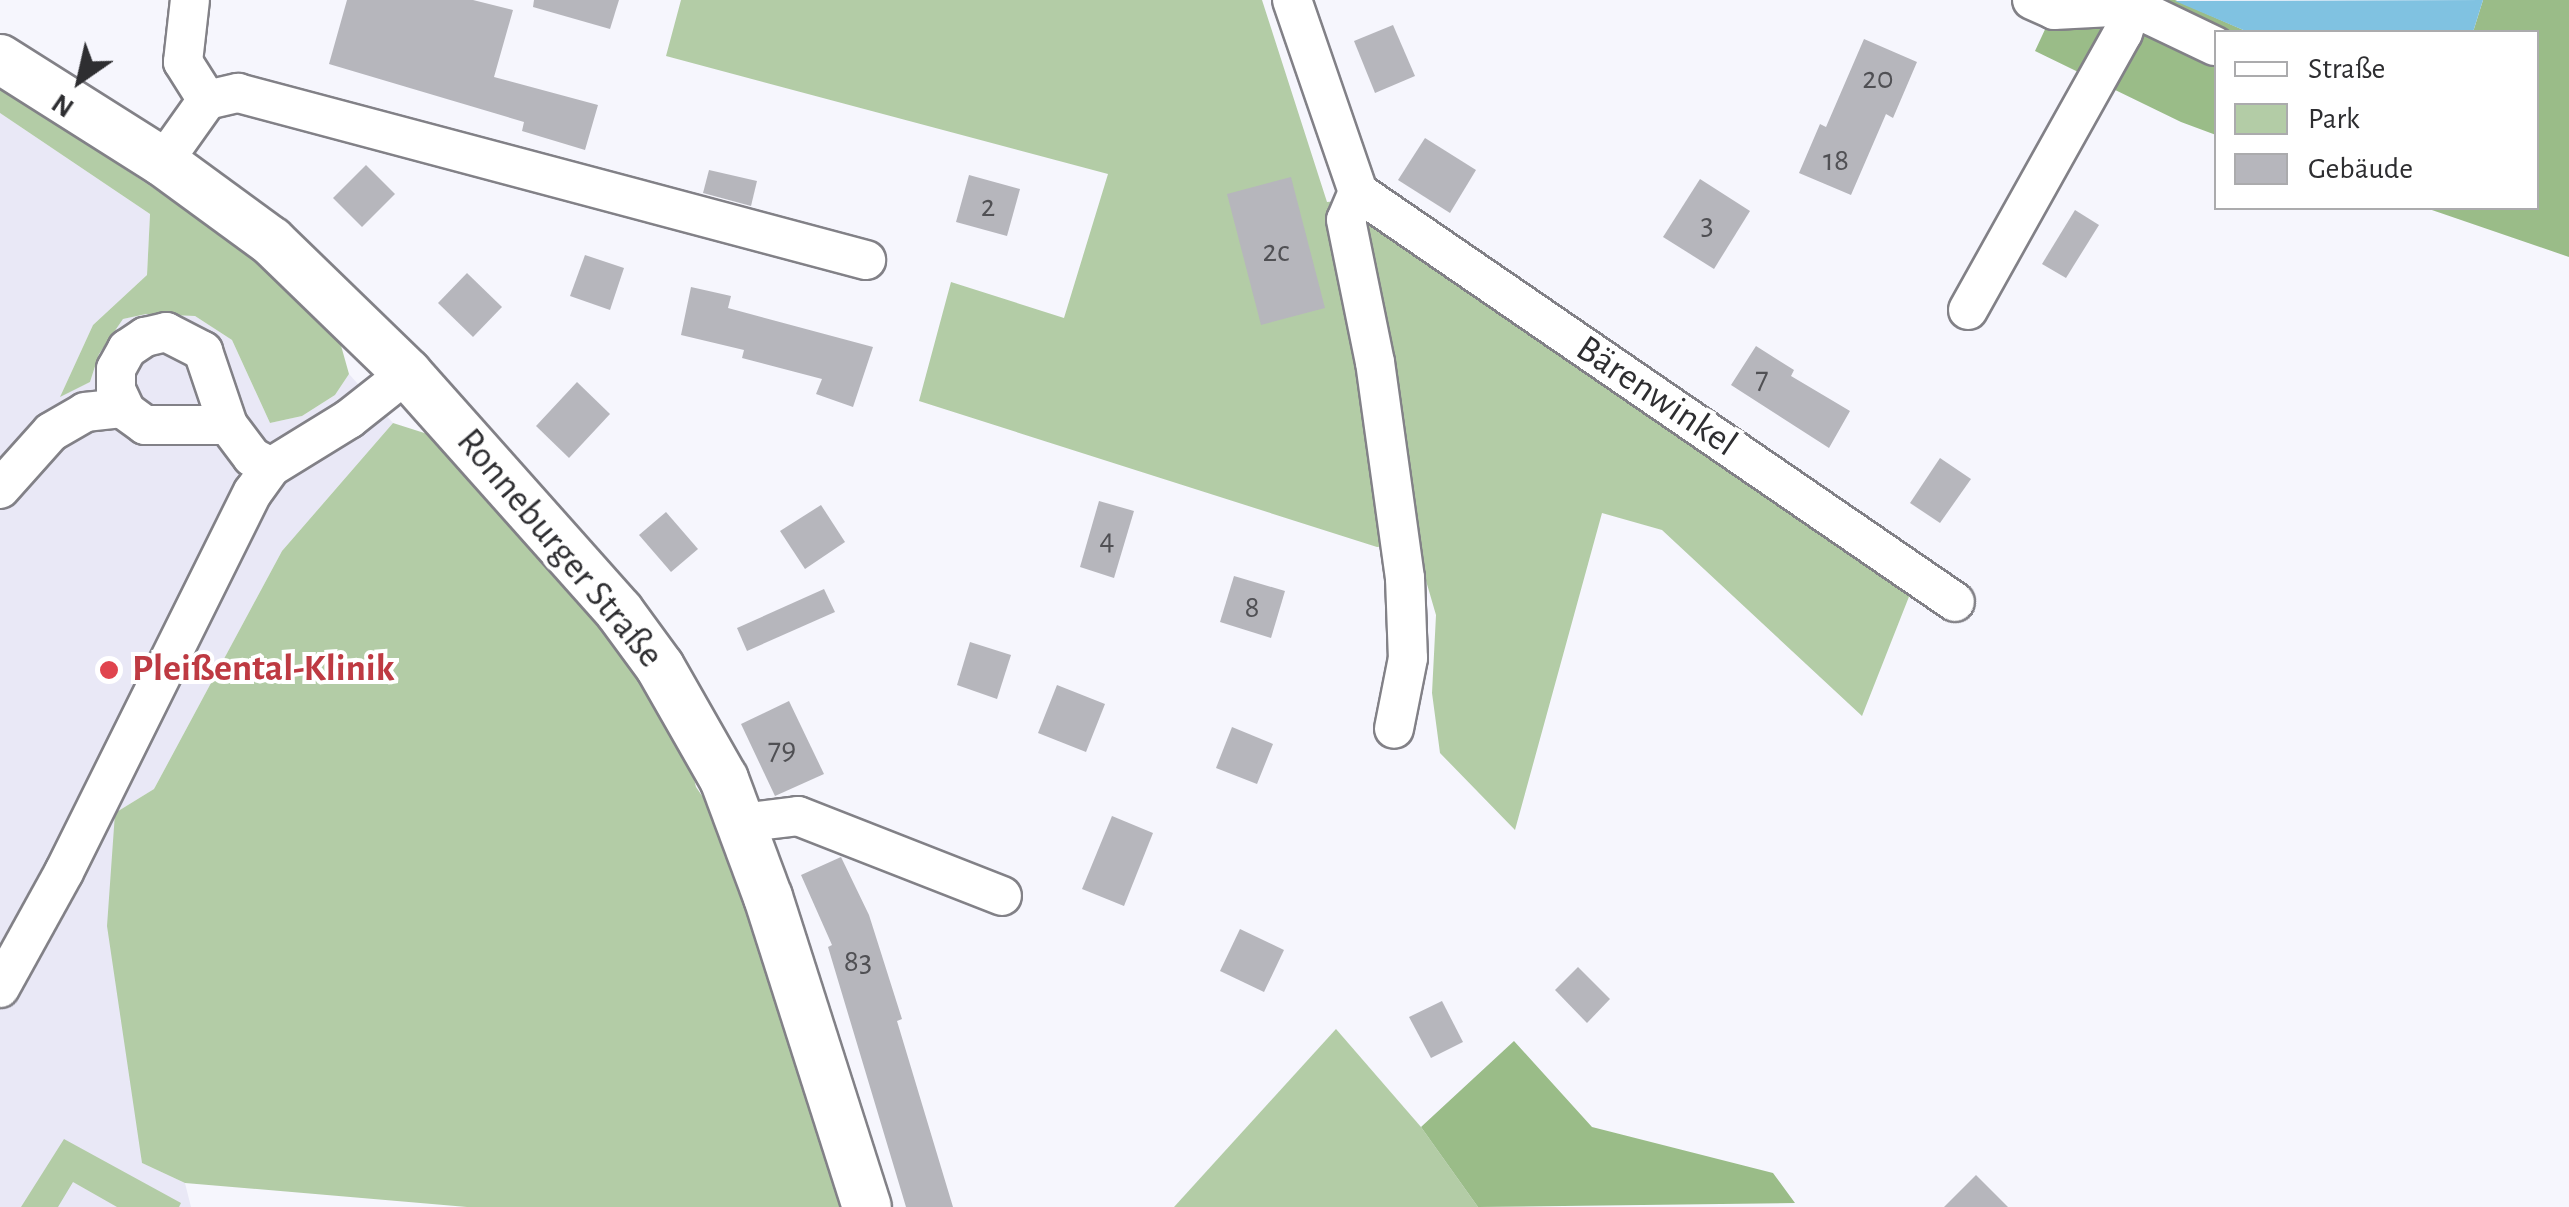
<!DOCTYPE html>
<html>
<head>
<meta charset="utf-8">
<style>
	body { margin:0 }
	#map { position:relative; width:2569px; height:1207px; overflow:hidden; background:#f6f6fd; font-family:"Alegreya Sans",sans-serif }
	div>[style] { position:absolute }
	.built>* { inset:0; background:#e9e8f6 }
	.green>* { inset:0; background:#b3cca6 }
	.forest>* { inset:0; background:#9abc88 }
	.water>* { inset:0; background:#80c2e1 }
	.building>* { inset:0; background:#b6b6bc }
	.roads { filter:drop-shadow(2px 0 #828187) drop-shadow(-2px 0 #828187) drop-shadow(0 2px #828187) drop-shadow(0 -2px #828187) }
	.minor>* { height:38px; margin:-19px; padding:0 19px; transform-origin:19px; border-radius:19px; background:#fff }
	.major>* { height:48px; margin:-24px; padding:0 24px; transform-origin:24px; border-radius:24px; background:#fff }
	.dots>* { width:28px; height:28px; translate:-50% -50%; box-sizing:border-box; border:5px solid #fff; border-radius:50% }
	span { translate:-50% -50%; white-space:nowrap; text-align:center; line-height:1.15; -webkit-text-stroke:8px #fff; paint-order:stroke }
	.number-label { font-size:32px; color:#505054 }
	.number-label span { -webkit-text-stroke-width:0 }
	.street-label { font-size:38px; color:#2e2e31 }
	.health-label { font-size:38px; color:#be3a42; font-weight:700 }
	.left { translate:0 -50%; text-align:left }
	.legend { position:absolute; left:2214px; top:30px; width:325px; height:180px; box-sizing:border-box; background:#fff; border:2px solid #ababad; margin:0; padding:12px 18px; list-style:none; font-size:30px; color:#2e2e31 }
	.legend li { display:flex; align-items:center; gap:20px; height:50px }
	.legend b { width:50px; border:2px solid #ababad }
	.north { position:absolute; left:30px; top:30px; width:100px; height:100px; -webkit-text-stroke:8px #fff; paint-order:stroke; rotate:214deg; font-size:28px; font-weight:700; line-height:40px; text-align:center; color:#2e2e31 }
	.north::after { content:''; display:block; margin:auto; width:35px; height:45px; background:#2e2e31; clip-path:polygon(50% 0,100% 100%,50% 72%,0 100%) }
</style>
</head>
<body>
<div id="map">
	<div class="built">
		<i style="clip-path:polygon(0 113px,150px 214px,147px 275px,93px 325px,61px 395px,90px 382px,99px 354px,123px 319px,145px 314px,195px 316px,232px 340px,270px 423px,302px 416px,335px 395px,349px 374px,393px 423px,282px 551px,154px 789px,115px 813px,142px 1163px,185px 1183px,191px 1207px,0 1207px)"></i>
	</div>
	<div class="green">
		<i style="clip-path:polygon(681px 0,1262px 0,1327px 202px,1349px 200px,1912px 589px,1862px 716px,1662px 530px,1602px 513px,1515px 830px,1440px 753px,1432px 693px,1436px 615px,1415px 543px,1377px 547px,919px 401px,951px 282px,1064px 318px,1108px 174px,666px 56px)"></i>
		<i style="clip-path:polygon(0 87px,210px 225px,299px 299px,340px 342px,349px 374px,335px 395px,302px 416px,270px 423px,232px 340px,195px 316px,146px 314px,123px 319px,99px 354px,90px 382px,60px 397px,93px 325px,147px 275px,150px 214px,0 113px)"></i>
		<i style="clip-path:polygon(393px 423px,440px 438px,483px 495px,510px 512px,577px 589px,686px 745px,696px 787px,724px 828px,846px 1207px,467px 1207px,185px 1183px,142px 1163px,107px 926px,115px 813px,154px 789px,282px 551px)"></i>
		<i style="clip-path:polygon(1336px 1029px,1421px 1127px,1478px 1207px,1174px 1207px)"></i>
		<i style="clip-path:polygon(64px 1139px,181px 1203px,179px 1207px,117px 1207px,73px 1182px,58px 1207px,21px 1207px)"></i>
	</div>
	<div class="forest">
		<i style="clip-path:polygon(2134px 0,2175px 0,2248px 32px,2216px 32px,2216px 135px,2181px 122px,2035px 51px,2054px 10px)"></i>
		<i style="clip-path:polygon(2483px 0,2569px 0,2569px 257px,2426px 208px,2536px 208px,2536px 32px,2473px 32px)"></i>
		<i style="clip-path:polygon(1514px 1041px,1592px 1127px,1773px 1173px,1795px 1203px,1478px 1207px,1421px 1127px)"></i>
	</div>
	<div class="water">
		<i style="clip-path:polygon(2483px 0,2473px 32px,2248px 32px,2175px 1px)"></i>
	</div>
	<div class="building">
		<i style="clip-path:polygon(347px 0,473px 0,513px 10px,494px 77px,598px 105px,585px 150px,522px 131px,524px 122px,329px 64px)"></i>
		<i style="clip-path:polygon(534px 0,619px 0,610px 29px,533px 7px)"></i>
		<i style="clip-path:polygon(1393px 25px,1415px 76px,1375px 93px,1354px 41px)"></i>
		<i style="clip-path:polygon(1864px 39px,1917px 62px,1893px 118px,1886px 114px,1851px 195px,1799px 173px,1820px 124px,1826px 127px)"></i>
		<i style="clip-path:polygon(1425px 138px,1476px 170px,1450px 213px,1398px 180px)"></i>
		<i style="clip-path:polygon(366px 165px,395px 194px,362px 227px,333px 198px)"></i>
		<i style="clip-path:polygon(709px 170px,757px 181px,751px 206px,703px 193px)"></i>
		<i style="clip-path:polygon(969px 175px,1020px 189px,1007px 236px,956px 222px)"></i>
		<i style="clip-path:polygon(1291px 177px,1325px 308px,1261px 325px,1227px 194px)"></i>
		<i style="clip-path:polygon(1700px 179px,1750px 211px,1714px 269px,1663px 237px)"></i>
		<i style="clip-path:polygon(2075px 210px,2099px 225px,2066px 278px,2042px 264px)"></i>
		<i style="clip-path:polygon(585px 255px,624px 268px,610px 310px,570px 296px)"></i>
		<i style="clip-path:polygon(467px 273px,502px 307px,473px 337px,438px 303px)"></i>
		<i style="clip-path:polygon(691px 287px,731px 296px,728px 308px,873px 347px,853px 407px,816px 394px,822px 379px,742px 358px,744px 350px,681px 335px)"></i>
		<i style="clip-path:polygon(1756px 346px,1794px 370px,1791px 376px,1850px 411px,1829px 448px,1731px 385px)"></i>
		<i style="clip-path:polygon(577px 382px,610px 414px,569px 458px,536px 426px)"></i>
		<i style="clip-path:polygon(1940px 458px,1971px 479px,1940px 523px,1910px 503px)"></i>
		<i style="clip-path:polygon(1099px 501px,1134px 511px,1114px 578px,1080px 567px)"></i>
		<i style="clip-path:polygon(821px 505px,845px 542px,805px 569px,780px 531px)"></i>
		<i style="clip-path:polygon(666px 512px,698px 549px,671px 572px,639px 535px)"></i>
		<i style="clip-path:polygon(1234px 576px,1285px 591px,1271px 638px,1220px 622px)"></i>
		<i style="clip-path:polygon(824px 589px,835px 612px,747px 651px,737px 628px)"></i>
		<i style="clip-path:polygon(970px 642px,1011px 655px,997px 699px,957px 685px)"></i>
		<i style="clip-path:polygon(1057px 685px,1105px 704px,1086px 752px,1038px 733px)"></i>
		<i style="clip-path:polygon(789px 701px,824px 774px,775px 796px,741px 724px)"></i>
		<i style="clip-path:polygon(1232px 727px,1273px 744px,1257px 784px,1216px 768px)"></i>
		<i style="clip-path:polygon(1112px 816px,1153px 833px,1124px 906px,1082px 889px)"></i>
		<i style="clip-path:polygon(841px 857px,869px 915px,902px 1019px,897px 1021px,953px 1207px,906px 1207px,828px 947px,832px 945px,801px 875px)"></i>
		<i style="clip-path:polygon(1240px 929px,1284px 950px,1264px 992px,1220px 971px)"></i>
		<i style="clip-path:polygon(1578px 967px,1610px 999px,1587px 1023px,1555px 990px)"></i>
		<i style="clip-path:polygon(1442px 1001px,1463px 1042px,1431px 1058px,1409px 1017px)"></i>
		<i style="clip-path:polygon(1976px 1175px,2008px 1207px,1944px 1207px)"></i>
	</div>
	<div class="roads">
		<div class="minor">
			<i style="left:1292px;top:0;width:203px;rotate:71deg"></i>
			<i style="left:1358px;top:192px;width:30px;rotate:113deg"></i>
			<i style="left:1346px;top:220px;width:145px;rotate:78.5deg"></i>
			<i style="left:1375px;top:362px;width:218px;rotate:82.1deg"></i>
			<i style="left:1405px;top:578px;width:80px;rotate:87.9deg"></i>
			<i style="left:1408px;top:658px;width:72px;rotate:101.2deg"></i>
			<i style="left:2032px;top:0;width:24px;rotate:24deg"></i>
			<i style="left:2054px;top:10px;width:77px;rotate:-3deg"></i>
			<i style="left:2131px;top:6px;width:93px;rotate:25.5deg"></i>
			<i style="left:207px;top:100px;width:32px;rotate:-13deg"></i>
			<i style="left:238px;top:93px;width:650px;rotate:14.89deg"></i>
			<i style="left:163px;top:162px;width:76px;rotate:-54.6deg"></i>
			<i style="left:207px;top:100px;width:45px;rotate:-122.3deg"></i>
			<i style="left:183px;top:62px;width:62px;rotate:-83.6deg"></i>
			<i style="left:1358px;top:192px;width:724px;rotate:34.48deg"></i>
			<i style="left:1968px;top:310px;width:317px;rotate:-60.8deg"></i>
			<i style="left:2123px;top:33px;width:35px;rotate:-72deg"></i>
			<i style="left:228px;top:425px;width:83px;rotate:180deg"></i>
			<i style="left:145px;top:425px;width:24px;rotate:-144deg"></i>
			<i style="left:126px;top:411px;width:23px;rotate:-115deg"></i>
			<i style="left:116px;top:390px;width:21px;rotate:-90deg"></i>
			<i style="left:116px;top:369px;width:23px;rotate:-61deg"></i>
			<i style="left:127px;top:349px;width:22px;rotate:-34deg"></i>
			<i style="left:145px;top:337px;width:22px;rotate:-13deg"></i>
			<i style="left:166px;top:332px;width:42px;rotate:27.2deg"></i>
			<i style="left:203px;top:351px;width:78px;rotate:71.3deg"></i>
			<i style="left:228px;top:425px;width:40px;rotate:53deg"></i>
			<i style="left:252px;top:457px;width:21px;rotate:28deg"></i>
			<i style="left:0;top:489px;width:76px;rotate:-48.2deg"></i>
			<i style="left:51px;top:432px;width:39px;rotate:-30deg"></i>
			<i style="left:85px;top:412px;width:39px;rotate:-6deg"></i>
			<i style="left:741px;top:823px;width:57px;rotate:-7deg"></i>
			<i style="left:798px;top:816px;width:219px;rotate:21.4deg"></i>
			<i style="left:0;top:988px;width:132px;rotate:-61.1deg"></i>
			<i style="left:64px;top:872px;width:424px;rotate:-63.6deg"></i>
			<i style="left:253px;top:492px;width:31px;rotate:-54deg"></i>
			<i style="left:271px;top:467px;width:92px;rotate:-31.6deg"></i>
			<i style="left:349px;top:419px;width:74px;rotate:-38.4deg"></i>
		</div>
		<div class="major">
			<i style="left:0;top:59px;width:193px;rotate:32.3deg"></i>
			<i style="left:163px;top:162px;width:134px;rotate:36.2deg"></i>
			<i style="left:271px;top:241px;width:190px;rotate:44.1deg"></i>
			<i style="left:407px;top:373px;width:319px;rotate:48.3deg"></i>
			<i style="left:619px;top:611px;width:69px;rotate:53.8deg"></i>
			<i style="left:660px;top:667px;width:129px;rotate:60.3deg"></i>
			<i style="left:724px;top:779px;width:126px;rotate:69.6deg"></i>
			<i style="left:768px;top:897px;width:325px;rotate:72.3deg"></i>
		</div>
	</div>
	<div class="dots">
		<i style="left:109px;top:670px;background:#e0444e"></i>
	</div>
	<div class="number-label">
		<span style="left:1878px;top:78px">20</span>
		<span style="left:1836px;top:160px">18</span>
		<span style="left:988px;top:206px">2</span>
		<span style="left:1707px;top:224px">3</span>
		<span style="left:1276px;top:251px">2c</span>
		<span style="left:1762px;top:378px">7</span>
		<span style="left:1107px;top:539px">4</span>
		<span style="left:1252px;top:607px">8</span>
		<span style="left:782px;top:749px">79</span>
		<span style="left:858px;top:961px">83</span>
	</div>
	<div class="street-label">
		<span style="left:1656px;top:397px;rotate:34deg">Bärenwinkel</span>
		<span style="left:559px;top:549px;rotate:50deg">Ronneburger Straße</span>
	</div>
	<div class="health-label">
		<span class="left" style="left:132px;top:670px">Pleißental-Klinik</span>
	</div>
	<ul class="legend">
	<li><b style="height:12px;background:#fff"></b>Straße</li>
	<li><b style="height:28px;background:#b3cca6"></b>Park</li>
	<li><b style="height:28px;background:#b6b6bc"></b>Gebäude</li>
	</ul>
	<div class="north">N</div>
</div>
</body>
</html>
